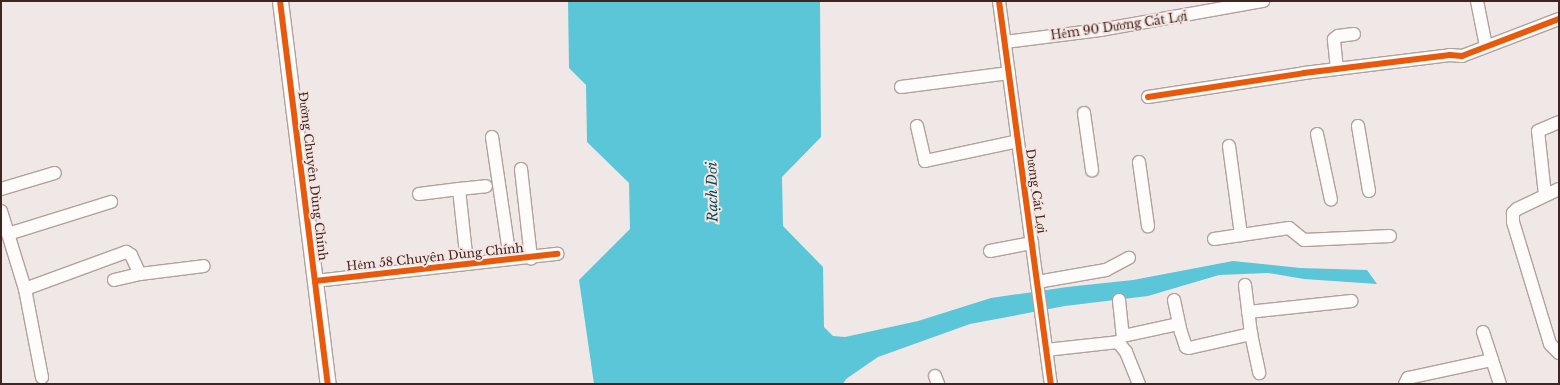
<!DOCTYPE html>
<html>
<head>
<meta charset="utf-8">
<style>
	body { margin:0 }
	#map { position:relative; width:1560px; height:385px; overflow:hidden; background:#f0e8e6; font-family:"Libre Baskerville",serif }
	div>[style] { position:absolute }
	.water>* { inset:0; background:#5bc6d7 }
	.roads { filter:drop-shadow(1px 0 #b1a19d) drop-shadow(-1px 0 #b1a19d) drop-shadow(0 1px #b1a19d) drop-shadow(0 -1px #b1a19d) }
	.minor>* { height:12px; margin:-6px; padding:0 6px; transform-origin:6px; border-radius:6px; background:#fdfcfb }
	.tertiary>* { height:15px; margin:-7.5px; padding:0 7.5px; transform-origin:7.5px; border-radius:7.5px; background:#fdfcfb }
	.cycleway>* { height:6px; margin:-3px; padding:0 3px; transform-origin:3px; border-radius:3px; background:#e8590c }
	span { translate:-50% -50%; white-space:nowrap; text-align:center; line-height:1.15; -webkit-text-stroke:4px #f4e5e2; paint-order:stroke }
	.street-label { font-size:12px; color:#3f241f }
	.water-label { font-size:14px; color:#054650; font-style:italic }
	.frame { position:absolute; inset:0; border:2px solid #3f241f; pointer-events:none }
</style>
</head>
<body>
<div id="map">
	<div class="water">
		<i style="clip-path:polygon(568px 1px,820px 1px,821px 137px,782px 177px,783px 226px,823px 267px,824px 327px,833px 336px,845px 337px,918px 321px,991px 298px,1067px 287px,1133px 280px,1233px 261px,1300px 268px,1367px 270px,1377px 284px,1304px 279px,1268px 273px,1219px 275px,1148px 296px,1065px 306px,970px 324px,878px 357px,846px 379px,843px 384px,594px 384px,579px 280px,630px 229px,629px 183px,587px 142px,586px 85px,569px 68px)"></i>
	</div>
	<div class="roads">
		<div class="minor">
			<i style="left:999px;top:1px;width:387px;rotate:82.3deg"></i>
			<i style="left:1477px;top:1px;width:46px;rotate:78.7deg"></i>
			<i style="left:1005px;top:42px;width:96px;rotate:-7.2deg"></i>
			<i style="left:1100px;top:30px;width:166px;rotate:-10.1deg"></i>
			<i style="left:1337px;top:69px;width:30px;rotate:-96deg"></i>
			<i style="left:1334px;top:39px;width:5px;rotate:-37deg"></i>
			<i style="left:1338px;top:36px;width:16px;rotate:-7deg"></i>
			<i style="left:901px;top:87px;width:109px;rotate:-7.4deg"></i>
			<i style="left:1148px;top:97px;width:158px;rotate:-8.7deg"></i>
			<i style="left:1304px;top:73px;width:147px;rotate:-7deg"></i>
			<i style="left:1450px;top:55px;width:12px;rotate:5deg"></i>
			<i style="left:1462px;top:56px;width:104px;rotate:-20.9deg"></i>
			<i style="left:1084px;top:113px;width:58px;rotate:82deg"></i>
			<i style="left:917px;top:126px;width:36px;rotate:77deg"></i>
			<i style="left:925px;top:161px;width:95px;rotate:-12.1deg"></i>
			<i style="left:1358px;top:126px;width:66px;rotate:80.4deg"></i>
			<i style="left:1317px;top:134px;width:67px;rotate:78deg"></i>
			<i style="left:492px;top:137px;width:123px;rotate:81.6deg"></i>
			<i style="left:1229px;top:146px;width:90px;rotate:82.3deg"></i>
			<i style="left:1139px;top:162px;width:65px;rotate:82deg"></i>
			<i style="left:521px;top:169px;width:90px;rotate:83.6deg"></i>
			<i style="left:1px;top:189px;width:56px;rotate:-16.5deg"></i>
			<i style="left:1559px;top:189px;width:47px;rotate:154.5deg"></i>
			<i style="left:1517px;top:209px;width:6px;rotate:135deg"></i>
			<i style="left:1513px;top:213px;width:9px;rotate:90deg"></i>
			<i style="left:1513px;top:222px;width:127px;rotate:73.1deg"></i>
			<i style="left:1550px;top:344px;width:13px;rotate:45deg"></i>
			<i style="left:419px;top:194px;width:40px;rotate:-7.1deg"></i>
			<i style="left:1545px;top:195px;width:64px;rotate:-96.2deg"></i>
			<i style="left:1538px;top:131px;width:23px;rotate:-23deg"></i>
			<i style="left:1px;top:211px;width:82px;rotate:72.9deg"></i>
			<i style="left:25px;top:289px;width:90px;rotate:79.1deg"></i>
			<i style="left:8px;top:234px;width:108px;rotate:-17.3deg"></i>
			<i style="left:1214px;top:239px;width:76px;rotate:-8.3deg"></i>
			<i style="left:1289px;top:228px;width:19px;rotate:39deg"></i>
			<i style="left:1304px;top:240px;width:86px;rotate:-2.7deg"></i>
			<i style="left:990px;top:251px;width:43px;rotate:-10.8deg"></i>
			<i style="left:467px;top:263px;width:74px;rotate:-96.2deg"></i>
			<i style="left:459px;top:189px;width:27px;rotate:-6deg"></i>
			<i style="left:114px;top:280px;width:27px;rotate:-13deg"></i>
			<i style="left:315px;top:281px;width:244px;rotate:-6.4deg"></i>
			<i style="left:1037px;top:282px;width:70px;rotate:-9.9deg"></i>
			<i style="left:1106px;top:270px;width:26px;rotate:-28deg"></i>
			<i style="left:1245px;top:285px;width:49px;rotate:83deg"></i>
			<i style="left:1251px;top:334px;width:40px;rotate:78deg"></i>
			<i style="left:25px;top:289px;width:108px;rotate:-20.1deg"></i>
			<i style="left:126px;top:252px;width:6px;rotate:31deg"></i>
			<i style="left:131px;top:255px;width:21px;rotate:65deg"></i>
			<i style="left:140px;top:274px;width:64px;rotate:-7.1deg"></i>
			<i style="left:1119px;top:300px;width:36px;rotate:84deg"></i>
			<i style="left:1123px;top:336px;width:56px;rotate:-12.3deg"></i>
			<i style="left:1174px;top:300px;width:33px;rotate:78deg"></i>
			<i style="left:1181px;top:332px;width:16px;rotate:72deg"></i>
			<i style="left:1186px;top:347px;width:3px;rotate:18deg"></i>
			<i style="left:1189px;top:348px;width:64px;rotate:-12.7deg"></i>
			<i style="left:1248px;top:312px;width:104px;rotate:-6.1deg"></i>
			<i style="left:1483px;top:332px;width:55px;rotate:71.9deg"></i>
			<i style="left:1046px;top:350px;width:72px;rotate:-6.3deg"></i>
			<i style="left:1118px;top:342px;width:13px;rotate:51deg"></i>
			<i style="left:1126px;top:352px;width:35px;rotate:68deg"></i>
			<i style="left:935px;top:376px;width:9px;rotate:69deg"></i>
			<i style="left:1405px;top:384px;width:7px;rotate:-63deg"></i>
			<i style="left:1408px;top:378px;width:86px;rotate:-12.1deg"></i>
		</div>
		<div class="tertiary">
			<i style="left:280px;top:1px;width:386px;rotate:82.9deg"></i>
		</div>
	</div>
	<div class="cycleway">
		<i style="left:280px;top:1px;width:386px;rotate:82.9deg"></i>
		<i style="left:999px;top:1px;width:387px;rotate:82.3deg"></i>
		<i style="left:1148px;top:97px;width:158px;rotate:-8.7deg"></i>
		<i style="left:1304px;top:73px;width:147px;rotate:-7deg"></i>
		<i style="left:1450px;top:55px;width:12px;rotate:5deg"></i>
		<i style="left:1462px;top:56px;width:104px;rotate:-20.9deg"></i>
		<i style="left:315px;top:281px;width:244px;rotate:-6.4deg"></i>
	</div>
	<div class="street-label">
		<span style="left:1119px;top:26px;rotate:-8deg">Hẻm 90 Dương Cát Lợi</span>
		<span style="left:313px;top:176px;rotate:83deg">Đường Chuyên Dùng Chính</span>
		<span style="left:1036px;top:191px;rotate:82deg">Dương Cát Lợi</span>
		<span style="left:435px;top:257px;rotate:-6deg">Hẻm 58 Chuyên Dùng Chính</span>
	</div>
	<div class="water-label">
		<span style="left:712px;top:192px;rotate:-91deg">Rạch Dơi</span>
	</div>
	<div class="frame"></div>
</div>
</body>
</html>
